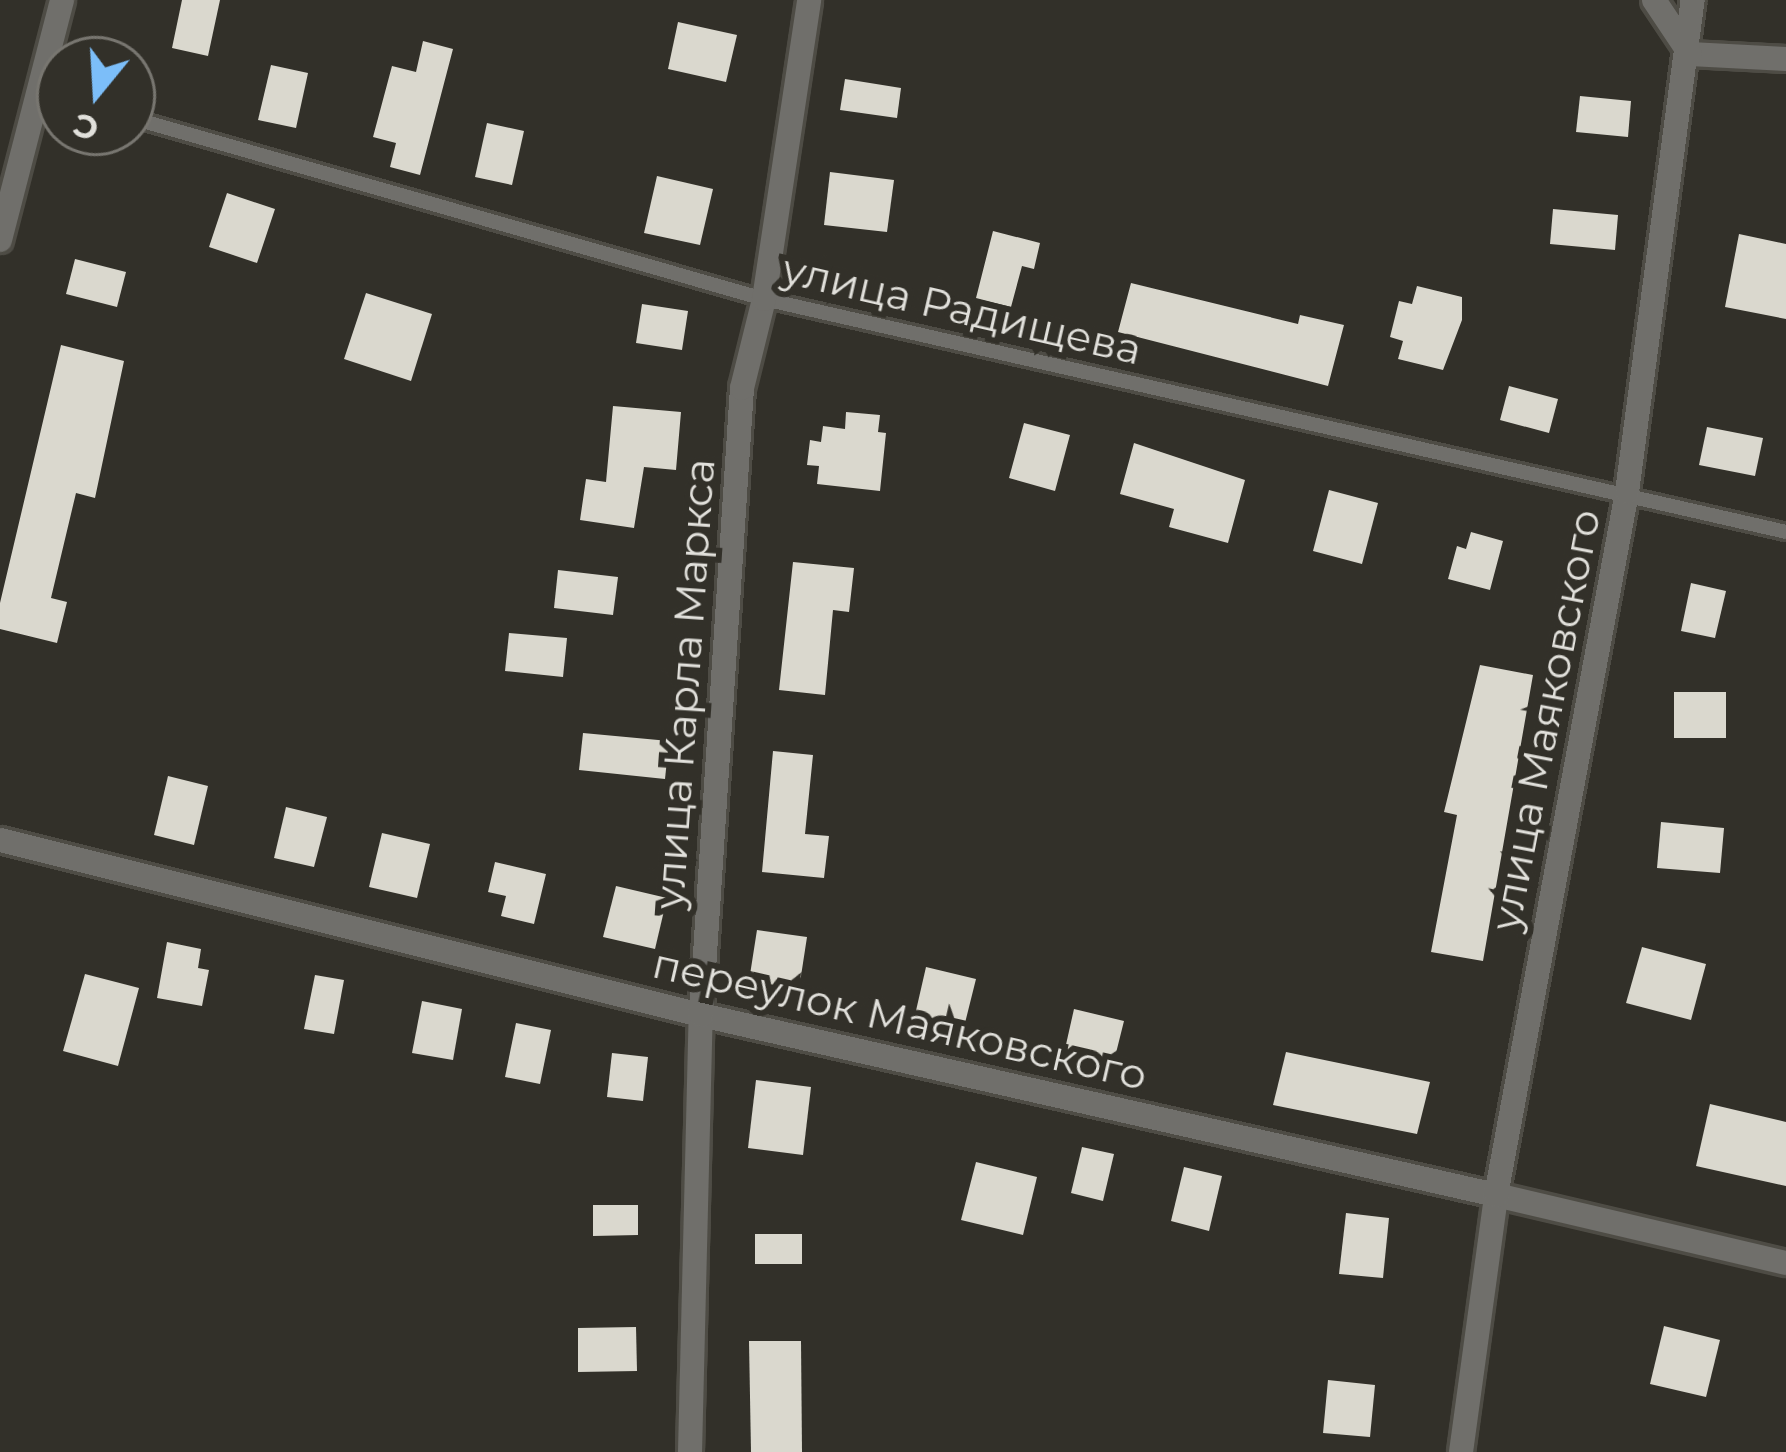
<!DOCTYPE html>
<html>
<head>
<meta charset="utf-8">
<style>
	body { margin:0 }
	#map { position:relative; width:1786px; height:1452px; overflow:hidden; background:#323029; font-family:Montserrat,sans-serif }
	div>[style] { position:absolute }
	.building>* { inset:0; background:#dad8ce }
	.roads { filter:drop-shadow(3px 0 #4e4c45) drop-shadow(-3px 0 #4e4c45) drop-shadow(0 3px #4e4c45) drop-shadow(0 -3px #4e4c45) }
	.service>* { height:14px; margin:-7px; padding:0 7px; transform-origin:7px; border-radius:7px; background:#706f6b }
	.minor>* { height:24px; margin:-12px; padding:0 12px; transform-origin:12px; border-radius:12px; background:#706f6b }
	.tertiary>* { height:24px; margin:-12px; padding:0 12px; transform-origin:12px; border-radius:12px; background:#706f6b }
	span { translate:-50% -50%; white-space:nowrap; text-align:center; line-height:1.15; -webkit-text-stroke:12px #323029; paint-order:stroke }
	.street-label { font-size:42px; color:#e1e0db }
	.north { position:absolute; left:36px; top:36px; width:120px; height:120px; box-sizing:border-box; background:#323029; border:3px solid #787670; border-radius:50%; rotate:198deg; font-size:33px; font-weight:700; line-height:48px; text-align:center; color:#e1e0db }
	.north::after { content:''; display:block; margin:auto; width:42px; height:54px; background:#7cbef9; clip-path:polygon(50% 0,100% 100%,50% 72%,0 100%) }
</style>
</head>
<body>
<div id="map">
	<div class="building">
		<i style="clip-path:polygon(182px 0,220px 0,208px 56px,172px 48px)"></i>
		<i style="clip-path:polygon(678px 22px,737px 35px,726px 82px,668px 69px)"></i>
		<i style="clip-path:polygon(423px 41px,453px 49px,420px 175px,390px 167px,396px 143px,373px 137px,392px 66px,416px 72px)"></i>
		<i style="clip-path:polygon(271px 65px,308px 73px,296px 128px,258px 120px)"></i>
		<i style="clip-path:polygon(845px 79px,901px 88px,897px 118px,840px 110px)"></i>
		<i style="clip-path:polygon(1580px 96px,1631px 101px,1628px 137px,1576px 132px)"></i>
		<i style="clip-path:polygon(487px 123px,524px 131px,512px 185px,475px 177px)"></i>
		<i style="clip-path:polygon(830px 172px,894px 180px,887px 232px,824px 225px)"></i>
		<i style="clip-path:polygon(657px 176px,713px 189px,700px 245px,644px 233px)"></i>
		<i style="clip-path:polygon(227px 193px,275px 209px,257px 263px,209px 247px)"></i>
		<i style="clip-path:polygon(1553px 209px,1618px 215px,1615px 250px,1550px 244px)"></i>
		<i style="clip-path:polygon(993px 231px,1040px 243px,1034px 269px,1022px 266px,1011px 307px,976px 298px)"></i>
		<i style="clip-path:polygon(1739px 234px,1786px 244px,1786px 319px,1725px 307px)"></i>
		<i style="clip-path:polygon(75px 259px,126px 272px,117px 307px,66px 294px)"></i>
		<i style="clip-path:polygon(1131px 283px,1298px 324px,1300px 315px,1344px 325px,1328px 386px,1118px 332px)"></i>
		<i style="clip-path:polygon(1417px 286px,1462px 297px,1462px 320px,1443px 370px,1398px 359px,1403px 341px,1390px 337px,1399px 301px,1412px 304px)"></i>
		<i style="clip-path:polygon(366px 293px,432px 314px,411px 381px,344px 359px)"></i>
		<i style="clip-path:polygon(642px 304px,688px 311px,682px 350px,636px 343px)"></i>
		<i style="clip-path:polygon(61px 345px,124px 361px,95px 498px,76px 493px,51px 598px,67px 602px,57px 643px,0 629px,0 603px)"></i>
		<i style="clip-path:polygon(1509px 386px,1558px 399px,1549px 433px,1500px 420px)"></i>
		<i style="clip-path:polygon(613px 406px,681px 412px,676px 470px,644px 467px,634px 528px,580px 520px,586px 479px,606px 482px)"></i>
		<i style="clip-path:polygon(846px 412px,880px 415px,878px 432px,886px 433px,880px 491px,817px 484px,819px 466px,807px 465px,810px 440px,821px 442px,823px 426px,845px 429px)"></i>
		<i style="clip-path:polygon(1024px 423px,1070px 435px,1055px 491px,1009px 478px)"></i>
		<i style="clip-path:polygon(1707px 427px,1763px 438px,1755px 476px,1699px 465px)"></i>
		<i style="clip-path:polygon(1134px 443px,1245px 480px,1228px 543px,1169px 527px,1174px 509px,1120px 494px)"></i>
		<i style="clip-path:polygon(1329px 490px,1378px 503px,1362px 564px,1313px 551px)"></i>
		<i style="clip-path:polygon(1471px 532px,1503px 541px,1490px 590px,1448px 579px,1457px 546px,1466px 549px)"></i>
		<i style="clip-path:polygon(793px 562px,854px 568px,849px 612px,833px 610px,825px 695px,779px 690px)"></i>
		<i style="clip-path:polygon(558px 570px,618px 577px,613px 615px,554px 608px)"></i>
		<i style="clip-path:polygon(1691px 583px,1726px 591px,1715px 638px,1681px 631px)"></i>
		<i style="clip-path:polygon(509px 633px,567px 638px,563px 677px,505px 671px)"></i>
		<i style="clip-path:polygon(1480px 665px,1533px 675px,1483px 961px,1431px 952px,1457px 815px,1444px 812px)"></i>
		<i style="clip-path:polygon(1674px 692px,1726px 692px,1726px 738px,1674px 738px)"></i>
		<i style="clip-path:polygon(583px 733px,669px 741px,665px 779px,579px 770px)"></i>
		<i style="clip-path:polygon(773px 751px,813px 755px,805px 834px,829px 836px,824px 878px,762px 872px)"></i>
		<i style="clip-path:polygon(168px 776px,208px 786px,194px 845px,154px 835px)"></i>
		<i style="clip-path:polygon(286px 807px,327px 817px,314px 867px,274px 858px)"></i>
		<i style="clip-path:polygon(1661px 822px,1724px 828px,1720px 873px,1657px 868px)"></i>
		<i style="clip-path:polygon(382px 833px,430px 844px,417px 898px,369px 887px)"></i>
		<i style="clip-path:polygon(495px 862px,546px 874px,534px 924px,501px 916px,506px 896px,488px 892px)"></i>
		<i style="clip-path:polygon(616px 886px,667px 898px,655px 949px,603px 937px)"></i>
		<i style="clip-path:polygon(757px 930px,807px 937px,799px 989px,749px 981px)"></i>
		<i style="clip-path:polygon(167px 942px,201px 949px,198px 968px,209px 970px,202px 1006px,157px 998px)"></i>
		<i style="clip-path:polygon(1642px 947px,1706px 964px,1691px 1020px,1626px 1003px)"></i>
		<i style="clip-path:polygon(926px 967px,976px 979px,964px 1027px,915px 1015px)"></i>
		<i style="clip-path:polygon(85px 974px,139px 988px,118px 1066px,63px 1051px)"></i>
		<i style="clip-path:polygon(315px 975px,344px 980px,334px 1034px,304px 1029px)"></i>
		<i style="clip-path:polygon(422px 1001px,462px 1009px,453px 1060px,412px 1053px)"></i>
		<i style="clip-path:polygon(1074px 1009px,1124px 1021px,1114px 1061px,1065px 1049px)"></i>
		<i style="clip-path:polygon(516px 1023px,551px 1030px,540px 1084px,505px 1077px)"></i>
		<i style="clip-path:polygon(1286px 1052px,1430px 1082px,1417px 1134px,1273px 1105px)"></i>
		<i style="clip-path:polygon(612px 1053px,648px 1057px,643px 1101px,607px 1097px)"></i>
		<i style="clip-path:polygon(756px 1080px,811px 1087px,803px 1155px,748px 1148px)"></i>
		<i style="clip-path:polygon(1710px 1104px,1786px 1122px,1786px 1186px,1696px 1166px)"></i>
		<i style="clip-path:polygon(1082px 1147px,1114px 1154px,1103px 1201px,1071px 1193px)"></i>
		<i style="clip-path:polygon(976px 1162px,1037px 1177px,1023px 1235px,961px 1220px)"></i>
		<i style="clip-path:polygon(1184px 1167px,1222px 1176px,1209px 1231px,1171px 1221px)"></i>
		<i style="clip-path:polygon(593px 1205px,638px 1205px,638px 1235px,593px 1236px)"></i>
		<i style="clip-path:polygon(1346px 1213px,1389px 1218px,1383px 1278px,1339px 1274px)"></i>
		<i style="clip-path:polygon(755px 1234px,802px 1234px,802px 1264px,755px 1264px)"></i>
		<i style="clip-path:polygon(1664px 1326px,1720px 1340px,1706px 1397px,1650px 1384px)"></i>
		<i style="clip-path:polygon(636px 1327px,637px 1371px,578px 1372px,578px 1328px)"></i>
		<i style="clip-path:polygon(749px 1341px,801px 1341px,802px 1452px,751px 1452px)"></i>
		<i style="clip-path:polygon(1328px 1380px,1375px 1385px,1370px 1437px,1323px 1433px)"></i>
	</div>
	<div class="roads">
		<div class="service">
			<i style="left:132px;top:118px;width:657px;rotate:15.98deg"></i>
			<i style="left:764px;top:299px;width:1048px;rotate:12.84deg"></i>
		</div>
		<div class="minor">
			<i style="left:1690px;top:54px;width:96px;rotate:3deg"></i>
			<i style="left:0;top:240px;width:248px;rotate:-75.5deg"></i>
			<i style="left:0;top:840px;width:723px;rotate:14.02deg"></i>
			<i style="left:701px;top:1015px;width:815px;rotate:12.76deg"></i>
			<i style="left:690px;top:1452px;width:437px;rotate:-88.6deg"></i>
			<i style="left:701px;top:1015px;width:628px;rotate:-86.26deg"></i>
			<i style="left:742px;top:388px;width:92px;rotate:-76.1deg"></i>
			<i style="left:764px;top:299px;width:302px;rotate:-81.4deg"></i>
		</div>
		<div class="tertiary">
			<i style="left:1654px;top:0;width:65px;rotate:56.3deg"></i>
			<i style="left:1496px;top:1195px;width:298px;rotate:13.2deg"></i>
			<i style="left:1461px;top:1452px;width:259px;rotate:-82.2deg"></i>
			<i style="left:1496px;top:1195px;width:715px;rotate:-79.44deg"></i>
			<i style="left:1627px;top:492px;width:496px;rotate:-82.4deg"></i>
		</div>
	</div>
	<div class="street-label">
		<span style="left:962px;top:309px;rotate:13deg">улица Радищева</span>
		<span style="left:684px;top:684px;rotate:-86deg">улица Карла Маркса</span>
		<span style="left:1545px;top:720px;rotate:-79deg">улица Маяковского</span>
		<span style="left:900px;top:1019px;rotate:13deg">переулок Маяковского</span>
	</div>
	<div class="north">С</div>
</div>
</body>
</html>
